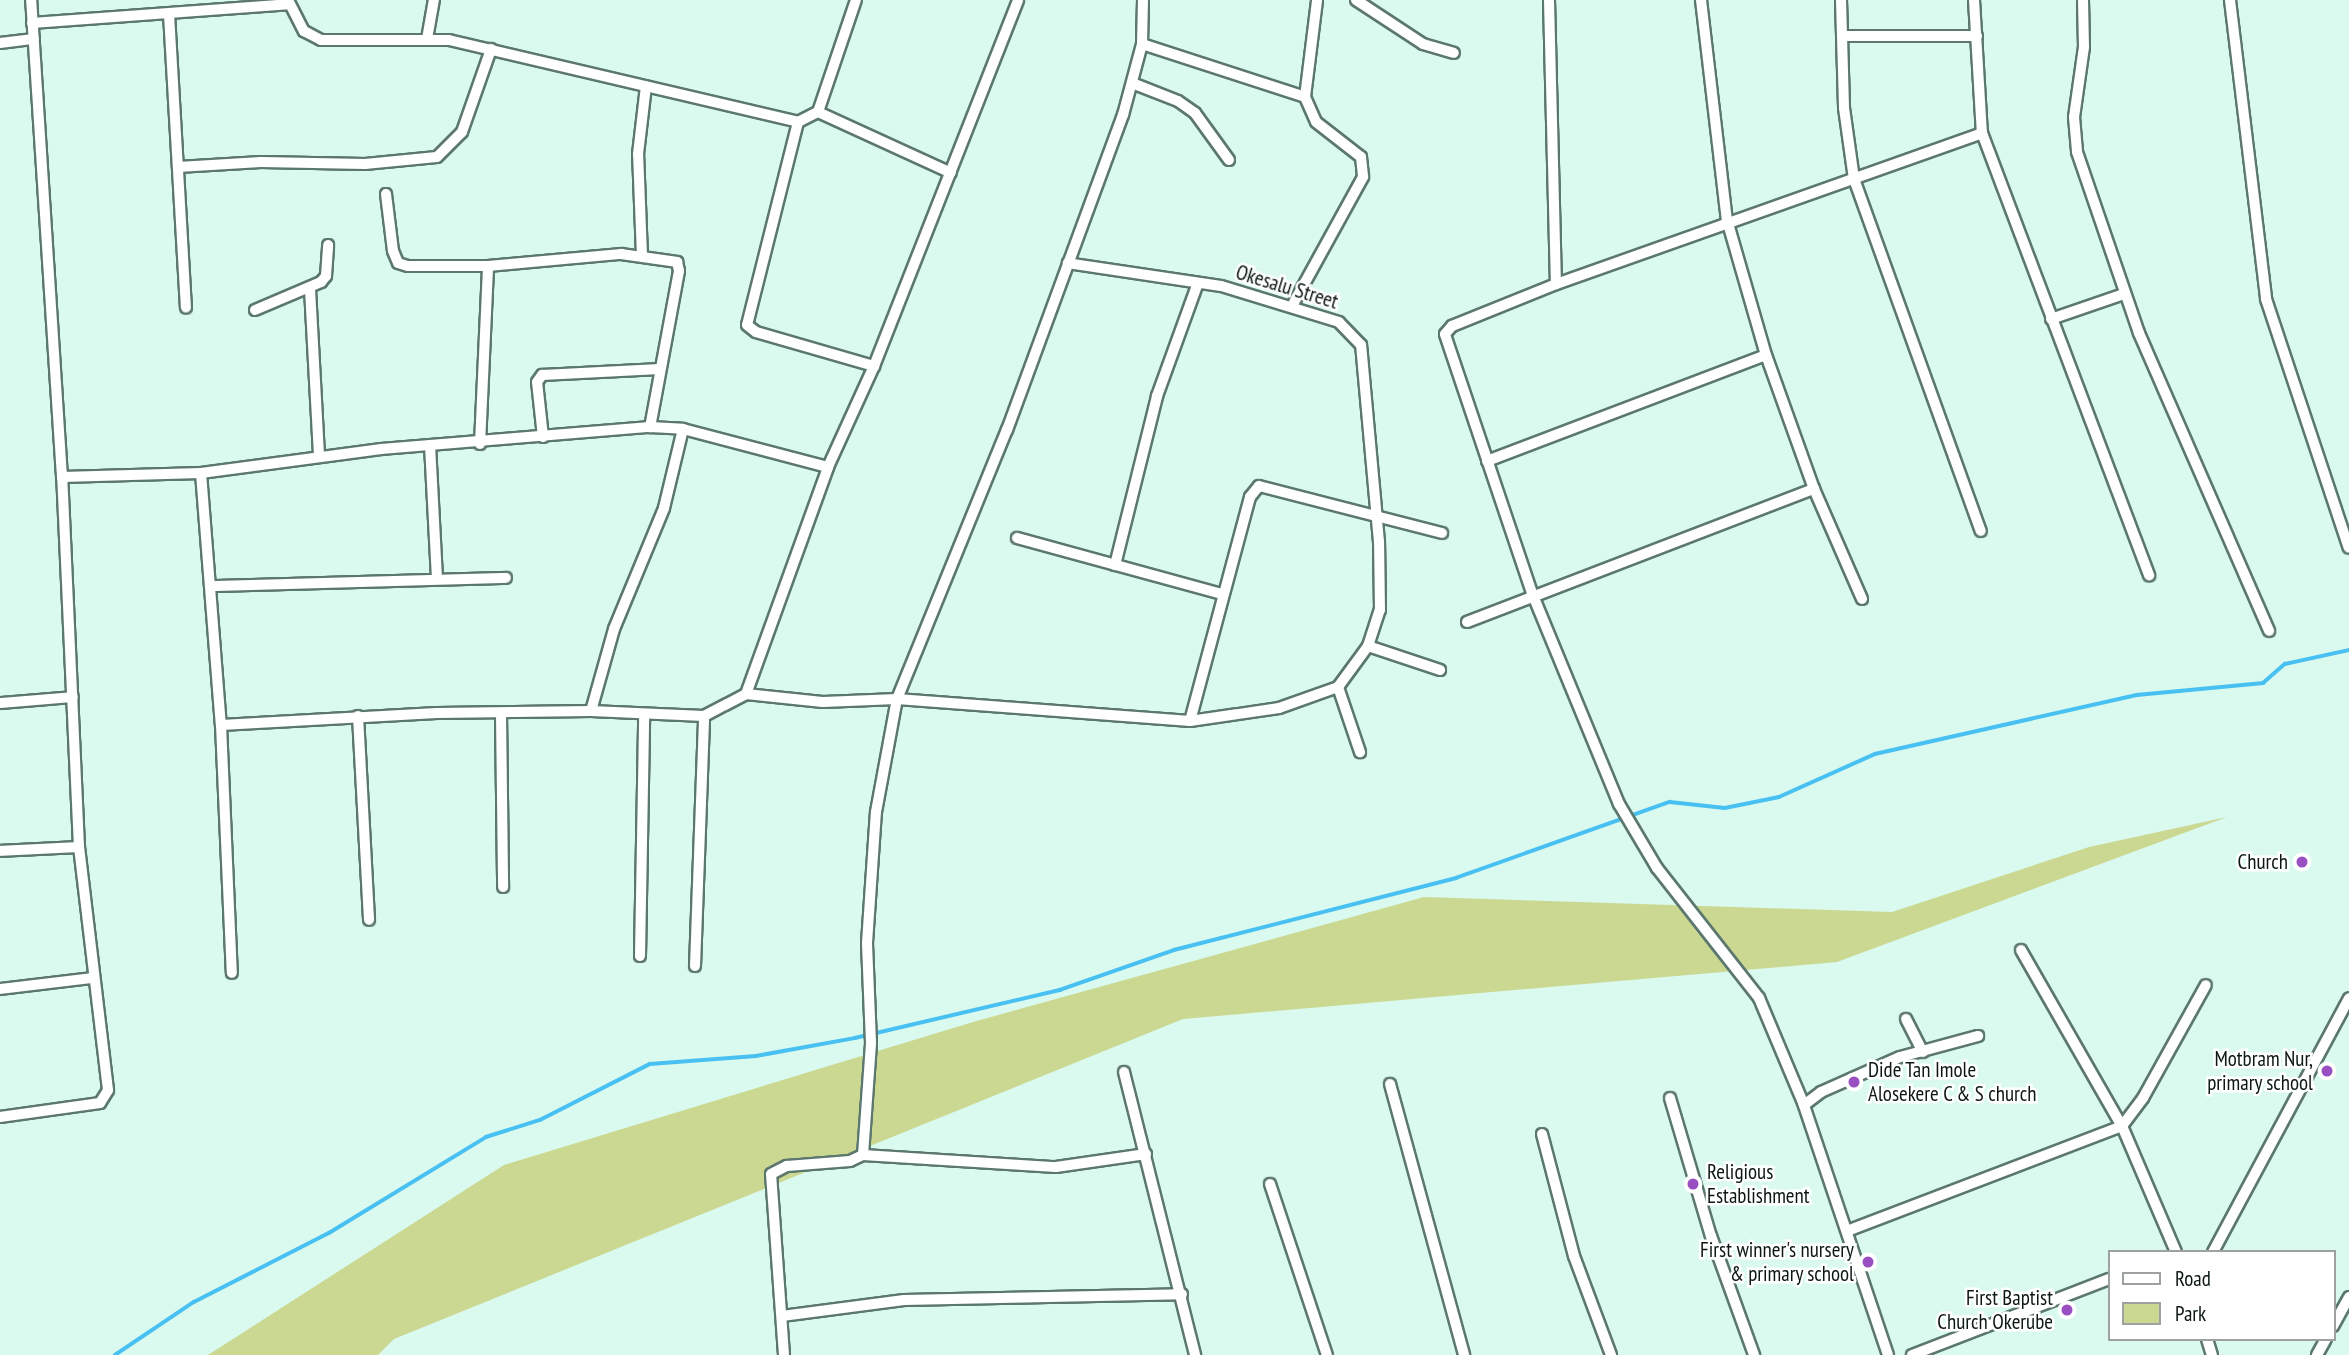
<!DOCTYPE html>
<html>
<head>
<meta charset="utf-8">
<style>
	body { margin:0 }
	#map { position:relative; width:2349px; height:1355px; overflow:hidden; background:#dafaef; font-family:"PT Sans Narrow",sans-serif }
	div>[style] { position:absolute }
	.green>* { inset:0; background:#cbd892 }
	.stream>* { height:3.5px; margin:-1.75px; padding:0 1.75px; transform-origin:1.75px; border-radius:1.75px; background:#48c1f2 }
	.roads { filter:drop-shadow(2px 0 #5b776e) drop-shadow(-2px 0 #5b776e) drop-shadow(0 2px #5b776e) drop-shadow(0 -2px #5b776e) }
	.minor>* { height:10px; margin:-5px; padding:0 5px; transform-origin:5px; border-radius:5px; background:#fff }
	.dots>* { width:19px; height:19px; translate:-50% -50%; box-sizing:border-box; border:4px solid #fff; border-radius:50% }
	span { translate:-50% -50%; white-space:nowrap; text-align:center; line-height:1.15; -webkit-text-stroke:5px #fff; paint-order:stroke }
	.street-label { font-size:21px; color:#0b1713 }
	.poi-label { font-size:21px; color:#0b1713 }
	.right { translate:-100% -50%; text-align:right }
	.left { translate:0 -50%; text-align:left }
	.legend { position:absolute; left:2108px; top:1250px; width:228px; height:91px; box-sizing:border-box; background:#fff; border:2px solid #9da2a1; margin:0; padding:9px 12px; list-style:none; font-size:21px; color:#0b1713 }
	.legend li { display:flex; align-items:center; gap:14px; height:35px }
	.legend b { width:35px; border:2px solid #9da2a1 }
</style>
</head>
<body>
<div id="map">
	<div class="green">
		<i style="clip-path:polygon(2227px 817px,1837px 962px,1183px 1019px,394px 1339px,378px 1355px,208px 1355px,504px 1165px,973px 1022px,1424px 897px,1892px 912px,2089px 847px)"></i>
	</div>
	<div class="stream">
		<i style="left:115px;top:1355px;width:95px;rotate:-33.9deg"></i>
		<i style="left:194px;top:1302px;width:152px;rotate:-27.1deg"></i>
		<i style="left:329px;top:1233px;width:184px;rotate:-31.4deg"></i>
		<i style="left:486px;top:1137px;width:57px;rotate:-17.5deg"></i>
		<i style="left:540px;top:1120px;width:123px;rotate:-27deg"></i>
		<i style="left:650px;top:1064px;width:106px;rotate:-4.3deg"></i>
		<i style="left:756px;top:1056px;width:101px;rotate:-10.3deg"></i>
		<i style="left:855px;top:1038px;width:211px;rotate:-13.2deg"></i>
		<i style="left:1060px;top:990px;width:121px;rotate:-19.3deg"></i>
		<i style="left:1174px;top:950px;width:291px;rotate:-14.3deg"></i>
		<i style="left:1456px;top:878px;width:227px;rotate:-19.6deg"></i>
		<i style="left:1670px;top:802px;width:55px;rotate:6.2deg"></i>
		<i style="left:1725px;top:808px;width:55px;rotate:-11.5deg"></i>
		<i style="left:1779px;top:797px;width:105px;rotate:-24.1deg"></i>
		<i style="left:1875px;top:754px;width:269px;rotate:-12.7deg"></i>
		<i style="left:2137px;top:695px;width:127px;rotate:-5.4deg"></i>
		<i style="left:2263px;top:683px;width:29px;rotate:-41deg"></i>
		<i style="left:2285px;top:664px;width:66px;rotate:-12.3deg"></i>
	</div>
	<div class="roads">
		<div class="minor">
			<i style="left:288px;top:0;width:35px;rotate:63deg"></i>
			<i style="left:304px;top:31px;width:19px;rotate:28deg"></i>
			<i style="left:321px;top:40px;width:128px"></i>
			<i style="left:449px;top:40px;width:359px;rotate:13.2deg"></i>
			<i style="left:798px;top:122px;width:22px;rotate:-27deg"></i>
			<i style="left:818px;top:112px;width:118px;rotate:-71.3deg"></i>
			<i style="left:1356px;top:0;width:80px;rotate:33.3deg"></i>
			<i style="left:1423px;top:44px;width:32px;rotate:16deg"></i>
			<i style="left:1549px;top:0;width:284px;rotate:88.6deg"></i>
			<i style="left:1701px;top:0;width:222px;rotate:83.3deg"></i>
			<i style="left:1727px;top:220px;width:141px;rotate:73.9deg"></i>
			<i style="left:1766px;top:355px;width:142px;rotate:70.3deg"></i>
			<i style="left:1814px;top:489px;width:120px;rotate:66.4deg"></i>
			<i style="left:1841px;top:0;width:108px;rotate:88.4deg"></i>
			<i style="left:1844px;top:108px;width:72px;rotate:82deg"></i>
			<i style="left:1854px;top:179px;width:374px;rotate:70.2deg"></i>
			<i style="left:1974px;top:0;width:133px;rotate:86.6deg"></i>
			<i style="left:1982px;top:133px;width:473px;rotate:69.3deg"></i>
			<i style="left:2083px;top:0;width:47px;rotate:88.8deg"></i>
			<i style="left:2084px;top:47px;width:71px;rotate:98.1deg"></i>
			<i style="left:2074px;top:117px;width:35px;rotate:85deg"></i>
			<i style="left:2077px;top:152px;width:191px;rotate:71.1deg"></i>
			<i style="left:2139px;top:333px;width:325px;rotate:66.4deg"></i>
			<i style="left:2230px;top:0;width:301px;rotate:83.1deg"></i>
			<i style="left:2266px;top:299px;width:262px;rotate:71.6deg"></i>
			<i style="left:169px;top:14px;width:294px;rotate:86.7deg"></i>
			<i style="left:32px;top:23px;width:257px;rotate:-4.2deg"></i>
			<i style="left:1845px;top:36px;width:132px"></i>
			<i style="left:427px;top:39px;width:40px;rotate:-80deg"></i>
			<i style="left:0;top:43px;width:34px;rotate:-7deg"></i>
			<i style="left:1142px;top:44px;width:171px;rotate:18deg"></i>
			<i style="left:1305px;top:97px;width:27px;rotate:66deg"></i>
			<i style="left:1316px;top:122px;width:57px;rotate:37.9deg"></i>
			<i style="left:1361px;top:157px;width:20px;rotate:84deg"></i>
			<i style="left:1363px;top:177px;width:147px;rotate:118.8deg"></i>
			<i style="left:1132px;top:83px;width:49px;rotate:21.4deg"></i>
			<i style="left:1178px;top:101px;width:21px;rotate:35deg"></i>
			<i style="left:1195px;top:113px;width:58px;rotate:54.1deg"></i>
			<i style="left:1305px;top:97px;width:98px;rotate:-82.9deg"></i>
			<i style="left:818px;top:112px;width:146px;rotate:24.6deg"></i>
			<i style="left:798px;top:122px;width:209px;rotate:104.1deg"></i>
			<i style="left:747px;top:325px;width:11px;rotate:38deg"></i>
			<i style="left:756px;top:332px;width:123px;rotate:16.1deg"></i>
			<i style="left:178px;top:167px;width:83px;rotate:-3.4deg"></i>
			<i style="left:261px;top:162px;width:104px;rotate:1.1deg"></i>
			<i style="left:365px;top:164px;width:72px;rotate:-5.6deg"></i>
			<i style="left:437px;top:157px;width:35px;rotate:-45deg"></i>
			<i style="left:462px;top:132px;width:88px;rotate:-70.7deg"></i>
			<i style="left:386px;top:194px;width:57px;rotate:83deg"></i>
			<i style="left:393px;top:251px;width:13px;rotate:67deg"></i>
			<i style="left:398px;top:263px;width:10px;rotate:17deg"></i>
			<i style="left:408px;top:266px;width:80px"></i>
			<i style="left:488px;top:266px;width:134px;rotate:-5.2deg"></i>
			<i style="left:621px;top:254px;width:57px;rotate:8.1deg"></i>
			<i style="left:677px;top:262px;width:9px;rotate:77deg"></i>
			<i style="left:679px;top:271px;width:159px;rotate:100.5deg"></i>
			<i style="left:642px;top:256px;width:102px;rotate:-92.2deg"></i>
			<i style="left:638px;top:154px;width:68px;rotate:-83.3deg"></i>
			<i style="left:310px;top:289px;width:168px;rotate:86.9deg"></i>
			<i style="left:255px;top:310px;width:72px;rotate:-23deg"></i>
			<i style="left:321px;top:282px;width:8px;rotate:-50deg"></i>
			<i style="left:326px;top:276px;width:31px;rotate:-86deg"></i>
			<i style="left:2051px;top:319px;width:77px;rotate:-18.9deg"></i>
			<i style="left:543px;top:437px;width:55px;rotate:-96.2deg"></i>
			<i style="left:537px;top:382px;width:9px;rotate:-54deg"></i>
			<i style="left:542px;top:375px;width:118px;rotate:-2.9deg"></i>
			<i style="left:480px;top:444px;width:178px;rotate:-87.4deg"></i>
			<i style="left:430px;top:445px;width:134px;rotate:87deg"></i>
			<i style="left:1487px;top:461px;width:298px;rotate:-20.8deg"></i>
			<i style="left:201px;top:473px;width:253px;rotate:85.5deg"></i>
			<i style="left:221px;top:725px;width:248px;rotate:87.5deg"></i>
			<i style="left:62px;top:477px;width:139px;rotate:-1.6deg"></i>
			<i style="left:201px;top:473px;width:182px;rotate:-7.6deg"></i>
			<i style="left:381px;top:449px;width:270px;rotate:-4.7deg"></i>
			<i style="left:650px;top:427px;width:33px;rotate:3deg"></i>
			<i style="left:683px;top:429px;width:150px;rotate:14.7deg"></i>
			<i style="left:1017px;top:538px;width:213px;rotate:15.3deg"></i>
			<i style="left:1115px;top:565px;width:174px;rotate:-76deg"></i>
			<i style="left:1157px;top:396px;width:120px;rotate:-70.1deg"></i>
			<i style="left:212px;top:586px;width:294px;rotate:-1.6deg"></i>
			<i style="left:1467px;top:622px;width:372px;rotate:-21deg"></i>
			<i style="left:1368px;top:646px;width:76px;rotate:18.4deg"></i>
			<i style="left:1338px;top:687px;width:69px;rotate:71.3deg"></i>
			<i style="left:746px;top:694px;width:241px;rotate:-70.1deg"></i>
			<i style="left:828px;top:467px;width:111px;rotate:-65.5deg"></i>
			<i style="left:874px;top:366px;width:393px;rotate:-68.5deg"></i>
			<i style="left:0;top:703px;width:73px;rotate:-4.7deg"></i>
			<i style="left:591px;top:711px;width:85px;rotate:-74.3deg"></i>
			<i style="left:614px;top:629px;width:131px;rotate:-67.5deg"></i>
			<i style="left:664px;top:508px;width:81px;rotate:-76.5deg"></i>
			<i style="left:501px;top:714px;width:173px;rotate:89.3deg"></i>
			<i style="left:358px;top:716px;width:204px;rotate:86.9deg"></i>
			<i style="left:1190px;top:721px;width:232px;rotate:-75deg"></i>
			<i style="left:1250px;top:497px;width:14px;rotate:-51deg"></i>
			<i style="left:1259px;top:486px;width:189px;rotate:14.4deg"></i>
			<i style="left:221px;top:725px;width:216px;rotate:-3.2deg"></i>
			<i style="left:437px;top:713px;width:154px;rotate:-0.7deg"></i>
			<i style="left:591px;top:711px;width:113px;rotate:2.5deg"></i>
			<i style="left:704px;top:716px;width:47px;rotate:-27.6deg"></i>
			<i style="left:746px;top:694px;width:77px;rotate:5.9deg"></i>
			<i style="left:823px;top:702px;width:74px;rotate:-2.3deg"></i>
			<i style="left:897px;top:699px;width:294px;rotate:4.3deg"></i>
			<i style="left:1190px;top:721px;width:90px;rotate:-8.3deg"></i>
			<i style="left:1279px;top:708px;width:63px;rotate:-19.6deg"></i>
			<i style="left:1338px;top:687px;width:51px;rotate:-53.8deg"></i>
			<i style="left:1368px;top:646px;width:38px;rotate:-72deg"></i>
			<i style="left:1380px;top:610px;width:68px;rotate:-90.8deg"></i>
			<i style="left:1379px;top:542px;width:198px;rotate:-95.2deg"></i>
			<i style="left:1361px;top:345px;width:32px;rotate:-134deg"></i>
			<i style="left:1339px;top:322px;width:123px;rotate:-163deg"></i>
			<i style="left:1221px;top:286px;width:155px;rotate:-171.5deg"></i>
			<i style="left:0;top:851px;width:79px;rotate:-2.9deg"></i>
			<i style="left:2021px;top:950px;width:203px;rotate:60.2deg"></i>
			<i style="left:2122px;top:1126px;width:137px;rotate:66.8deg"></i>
			<i style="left:640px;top:956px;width:240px;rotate:-89deg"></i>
			<i style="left:695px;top:966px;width:250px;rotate:-87.9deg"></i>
			<i style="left:0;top:989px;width:93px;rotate:-6.8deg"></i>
			<i style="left:1906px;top:1019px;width:37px;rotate:63deg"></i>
			<i style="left:1124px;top:1072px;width:292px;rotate:75.9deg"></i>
			<i style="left:1390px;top:1084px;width:281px;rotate:74.7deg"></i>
			<i style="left:1670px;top:1098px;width:144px;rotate:73.5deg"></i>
			<i style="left:1711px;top:1236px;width:127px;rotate:70.1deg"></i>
			<i style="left:1804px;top:1105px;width:21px;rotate:-37deg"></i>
			<i style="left:1821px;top:1092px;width:86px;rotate:-23.9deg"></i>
			<i style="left:1900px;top:1057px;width:81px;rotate:-15.1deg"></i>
			<i style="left:0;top:1117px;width:101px;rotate:-8deg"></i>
			<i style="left:100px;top:1103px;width:15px;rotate:-58deg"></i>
			<i style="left:108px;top:1090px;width:245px;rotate:-96.8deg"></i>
			<i style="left:79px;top:847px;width:370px;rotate:-92.6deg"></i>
			<i style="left:62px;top:477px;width:478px;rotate:-93.7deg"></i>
			<i style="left:1542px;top:1134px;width:126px;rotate:75.3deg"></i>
			<i style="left:1574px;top:1256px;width:106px;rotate:69.5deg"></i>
			<i style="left:863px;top:1155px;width:193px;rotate:3.6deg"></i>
			<i style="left:1056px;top:1167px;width:91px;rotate:-8.2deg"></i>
			<i style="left:1270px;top:1184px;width:180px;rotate:71.6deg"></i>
			<i style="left:1847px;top:1231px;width:294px;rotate:-20.9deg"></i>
			<i style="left:2122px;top:1126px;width:35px;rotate:-53deg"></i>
			<i style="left:2143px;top:1098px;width:129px;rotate:-60.9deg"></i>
			<i style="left:2213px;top:1252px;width:288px;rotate:-61.8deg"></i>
			<i style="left:782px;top:1316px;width:123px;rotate:-7.5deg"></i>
			<i style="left:904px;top:1300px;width:278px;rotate:-1.2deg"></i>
			<i style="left:2333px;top:1326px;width:33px;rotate:-61deg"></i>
			<i style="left:2207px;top:1339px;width:17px;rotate:73deg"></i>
			<i style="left:784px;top:1355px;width:181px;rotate:-94.1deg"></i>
			<i style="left:771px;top:1174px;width:18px;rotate:-27deg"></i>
			<i style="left:787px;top:1166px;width:63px;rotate:-4.5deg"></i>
			<i style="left:850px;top:1161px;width:14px;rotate:-25deg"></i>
			<i style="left:863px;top:1155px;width:112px;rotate:-85.9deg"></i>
			<i style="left:871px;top:1043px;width:100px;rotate:-92.3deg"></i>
			<i style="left:867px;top:943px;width:131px;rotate:-86.1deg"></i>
			<i style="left:876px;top:812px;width:115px;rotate:-79.5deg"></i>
			<i style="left:897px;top:699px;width:291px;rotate:-67.8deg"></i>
			<i style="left:1007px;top:430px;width:336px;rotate:-69.8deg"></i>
			<i style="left:1123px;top:115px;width:73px;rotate:-75deg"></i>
			<i style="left:1142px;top:44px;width:44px;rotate:-88.7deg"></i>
			<i style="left:1888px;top:1355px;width:264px;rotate:-108.6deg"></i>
			<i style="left:1804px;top:1105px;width:116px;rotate:-112.8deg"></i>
			<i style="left:1759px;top:998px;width:165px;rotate:-128.1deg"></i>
			<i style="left:1657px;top:868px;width:74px;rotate:-120.7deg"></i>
			<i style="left:1619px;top:804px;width:228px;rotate:-112.4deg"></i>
			<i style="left:1532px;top:593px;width:273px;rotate:-108.6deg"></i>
			<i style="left:1445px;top:334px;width:11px;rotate:-49deg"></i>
			<i style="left:1452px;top:326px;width:112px;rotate:-22deg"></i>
			<i style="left:1556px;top:284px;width:452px;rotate:-19.5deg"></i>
			<i style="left:1912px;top:1355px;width:211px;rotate:-21.1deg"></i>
			<i style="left:2317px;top:1355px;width:18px;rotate:-61deg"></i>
		</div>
	</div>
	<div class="dots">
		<i style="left:2302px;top:862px;background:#994fc1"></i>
		<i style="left:2327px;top:1071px;background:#994fc1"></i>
		<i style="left:1854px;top:1082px;background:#994fc1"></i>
		<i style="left:1693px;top:1184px;background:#994fc1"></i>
		<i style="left:1868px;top:1262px;background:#994fc1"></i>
		<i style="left:2067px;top:1310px;background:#994fc1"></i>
	</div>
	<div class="street-label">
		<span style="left:1287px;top:287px;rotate:17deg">Okesalu Street</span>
	</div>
	<div class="poi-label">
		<span class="right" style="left:2288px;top:862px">Church</span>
		<span class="right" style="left:2313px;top:1071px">Motbram Nur,<br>primary school</span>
		<span class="left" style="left:1868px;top:1082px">Dide Tan Imole<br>Alosekere C &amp; S church</span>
		<span class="left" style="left:1707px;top:1184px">Religious<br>Establishment</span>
		<span class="right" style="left:1854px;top:1262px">First winner's nursery<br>&amp; primary school</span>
		<span class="right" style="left:2053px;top:1310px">First Baptist<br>Church Okerube</span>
	</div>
	<ul class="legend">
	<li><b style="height:9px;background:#fff"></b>Road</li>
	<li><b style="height:19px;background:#cbd892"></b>Park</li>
	</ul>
</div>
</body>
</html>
